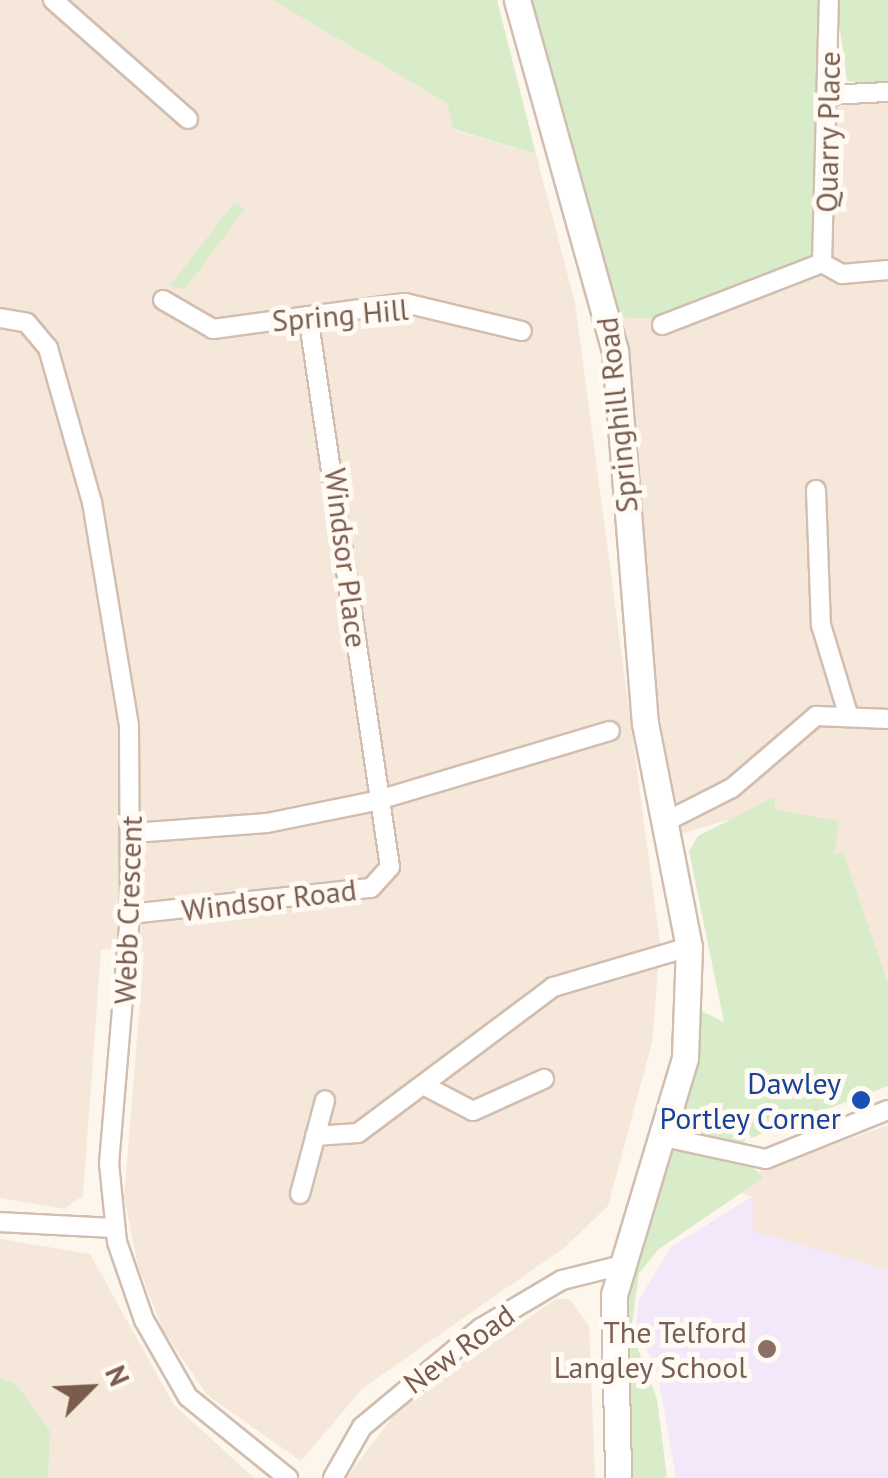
<!DOCTYPE html>
<html>
<head>
<meta charset="utf-8">
<style>
	body { margin:0 }
	#map { position:relative; width:888px; height:1478px; overflow:hidden; background:#fdf6ec; font-family:"PT Sans",sans-serif }
	div>[style] { position:absolute }
	.residential>* { inset:0; background:#f5e8da }
	.education>* { inset:0; background:#f3e8fa }
	.green>* { inset:0; background:#d8ecc9 }
	.roads { filter:drop-shadow(2px 0 #d1beb0) drop-shadow(-2px 0 #d1beb0) drop-shadow(0 2px #d1beb0) drop-shadow(0 -2px #d1beb0) }
	.minor>* { height:18px; margin:-9px; padding:0 9px; transform-origin:9px; border-radius:9px; background:#fff }
	.secondary>* { height:25px; margin:-12.5px; padding:0 12.5px; transform-origin:12.5px; border-radius:12.5px; background:#fff }
	.dots>* { width:28px; height:28px; translate:-50% -50%; box-sizing:border-box; border:5px solid #fffaf3; border-radius:50% }
	span { translate:-50% -50%; white-space:nowrap; text-align:center; line-height:1.15; -webkit-text-stroke:10px #fffaf3; paint-order:stroke }
	.street-label { font-size:30px; color:#7a5c4d }
	.transit-label { font-size:30px; color:#164399 }
	.right { translate:-100% -50%; text-align:right }
	.education-label { font-size:30px; color:#785e54 }
	.north { position:absolute; left:40px; top:1338px; width:100px; height:100px; -webkit-text-stroke:8px #fffaf3; paint-order:stroke; rotate:66deg; font-size:28px; font-weight:700; line-height:40px; text-align:center; color:#7a5c4d }
	.north::after { content:''; display:block; margin:auto; width:35px; height:45px; background:#7a5c4d; clip-path:polygon(50% 0,100% 100%,50% 72%,0 100%) }
</style>
</head>
<body>
<div id="map">
	<div class="residential">
		<i style="clip-path:polygon(0 0,272px 0,447px 103px,453px 130px,536px 154px,575px 303px,660px 943px,652px 1043px,608px 1206px,564px 1248px,363px 1388px,301px 1461px,207px 1395px,163px 1330px,138px 1266px,124px 1197px,144px 952px,101px 949px,83px 1196px,64px 1209px,0 1198px)"></i>
		<i style="clip-path:polygon(831px 97px,888px 97px,888px 983px,843px 853px,743px 889px,728px 820px,677px 835px,610px 357px,609px 317px,659px 319px,830px 247px)"></i>
		<i style="clip-path:polygon(888px 1125px,888px 1270px,752px 1231px,752px 1197px,740px 1192px,749px 1175px)"></i>
		<i style="clip-path:polygon(0 1239px,90px 1254px,174px 1405px,254px 1478px,48px 1478px,16px 1385px,0 1378px)"></i>
		<i style="clip-path:polygon(556px 1299px,570px 1299px,589px 1326px,595px 1478px,346px 1478px,403px 1404px)"></i>
	</div>
	<div class="education">
		<i style="clip-path:polygon(753px 1196px,753px 1231px,888px 1270px,888px 1478px,676px 1478px,657px 1369px,636px 1329px,639px 1299px,671px 1247px)"></i>
	</div>
	<div class="green">
		<i style="clip-path:polygon(272px 0,497px 0,536px 154px,453px 129px,447px 103px)"></i>
		<i style="clip-path:polygon(530px 0,823px 0,818px 260px,659px 319px,609px 317px,542px 78px)"></i>
		<i style="clip-path:polygon(836px 0,888px 0,888px 86px,847px 81px)"></i>
		<i style="clip-path:polygon(234px 203px,245px 209px,185px 289px,170px 286px)"></i>
		<i style="clip-path:polygon(775px 797px,775px 810px,839px 821px,834px 855px,843px 852px,888px 983px,888px 1086px,751px 1138px,744px 1119px,745px 1159px,763px 1178px,659px 1249px,639px 1273px,631px 1331px,657px 1399px,667px 1478px,618px 1478px,610px 1345px,693px 1007px,724px 1022px,689px 851px,698px 836px)"></i>
		<i style="clip-path:polygon(0 1378px,16px 1384px,50px 1431px,48px 1478px,0 1478px)"></i>
	</div>
	<div class="roads">
		<div class="minor">
			<i style="left:53px;top:0;width:180px;rotate:41.4deg"></i>
			<i style="left:828px;top:95px;width:60px;rotate:-2.9deg"></i>
			<i style="left:822px;top:263px;width:263px;rotate:-88.5deg"></i>
			<i style="left:163px;top:300px;width:58px;rotate:30.1deg"></i>
			<i style="left:213px;top:329px;width:194px;rotate:-7.7deg"></i>
			<i style="left:405px;top:303px;width:120px;rotate:13.5deg"></i>
			<i style="left:0;top:318px;width:27px;rotate:10deg"></i>
			<i style="left:27px;top:323px;width:33px;rotate:50deg"></i>
			<i style="left:48px;top:348px;width:160px;rotate:74.1deg"></i>
			<i style="left:92px;top:502px;width:227px;rotate:80.6deg"></i>
			<i style="left:129px;top:726px;width:188px;rotate:89.7deg"></i>
			<i style="left:130px;top:914px;width:250px;rotate:94.8deg"></i>
			<i style="left:109px;top:1163px;width:79px;rotate:84.2deg"></i>
			<i style="left:117px;top:1242px;width:83px;rotate:70.9deg"></i>
			<i style="left:144px;top:1320px;width:89px;rotate:60.3deg"></i>
			<i style="left:188px;top:1397px;width:129px;rotate:39deg"></i>
			<i style="left:662px;top:325px;width:172px;rotate:-21.2deg"></i>
			<i style="left:822px;top:263px;width:23px;rotate:29deg"></i>
			<i style="left:842px;top:274px;width:46px;rotate:-5deg"></i>
			<i style="left:816px;top:490px;width:135px;rotate:87.9deg"></i>
			<i style="left:821px;top:625px;width:93px;rotate:73.1deg"></i>
			<i style="left:665px;top:822px;width:75px;rotate:-26.9deg"></i>
			<i style="left:732px;top:788px;width:111px;rotate:-40.6deg"></i>
			<i style="left:816px;top:716px;width:72px;rotate:2.4deg"></i>
			<i style="left:133px;top:833px;width:134px;rotate:-4.3deg"></i>
			<i style="left:267px;top:823px;width:110px;rotate:-11.5deg"></i>
			<i style="left:375px;top:801px;width:245px;rotate:-16.6deg"></i>
			<i style="left:130px;top:914px;width:242px;rotate:-6.2deg"></i>
			<i style="left:371px;top:888px;width:28px;rotate:-48deg"></i>
			<i style="left:390px;top:867px;width:557px;rotate:-98.46deg"></i>
			<i style="left:425px;top:1086px;width:54px;rotate:27.5deg"></i>
			<i style="left:473px;top:1111px;width:78px;rotate:-24.3deg"></i>
			<i style="left:315px;top:1136px;width:43px;rotate:-4deg"></i>
			<i style="left:358px;top:1133px;width:244px;rotate:-36.8deg"></i>
			<i style="left:553px;top:987px;width:142px;rotate:-16.4deg"></i>
			<i style="left:664px;top:1137px;width:104px;rotate:12.2deg"></i>
			<i style="left:766px;top:1159px;width:131px;rotate:-21.9deg"></i>
			<i style="left:300px;top:1194px;width:97px;rotate:-75.1deg"></i>
			<i style="left:0;top:1222px;width:114px;rotate:3deg"></i>
			<i style="left:333px;top:1478px;width:59px;rotate:-60.4deg"></i>
			<i style="left:362px;top:1427px;width:155px;rotate:-39.8deg"></i>
			<i style="left:481px;top:1328px;width:94px;rotate:-30.7deg"></i>
			<i style="left:562px;top:1280px;width:58px;rotate:-14deg"></i>
		</div>
		<div class="secondary">
			<i style="left:517px;top:0;width:364px;rotate:74.4deg"></i>
			<i style="left:615px;top:351px;width:373px;rotate:85.4deg"></i>
			<i style="left:645px;top:723px;width:228px;rotate:78.9deg"></i>
			<i style="left:689px;top:947px;width:111px;rotate:92.1deg"></i>
			<i style="left:685px;top:1058px;width:247px;rotate:106.7deg"></i>
			<i style="left:614px;top:1295px;width:183px;rotate:88.7deg"></i>
		</div>
	</div>
	<div class="dots">
		<i style="left:861px;top:1100px;background:#1a4fb4"></i>
		<i style="left:767px;top:1349px;background:#8d6e63"></i>
	</div>
	<div class="street-label">
		<span style="left:828px;top:132px;rotate:-89deg">Quarry Place</span>
		<span style="left:340px;top:315px;rotate:-5deg">Spring Hill</span>
		<span style="left:617px;top:415px;rotate:-96deg">Springhill Road</span>
		<span style="left:346px;top:558px;rotate:83deg">Windsor Place</span>
		<span style="left:269px;top:900px;rotate:-7deg">Windsor Road</span>
		<span style="left:128px;top:910px;rotate:-88deg">Webb Crescent</span>
		<span style="left:459px;top:1349px;rotate:-36deg">New Road</span>
	</div>
	<div class="transit-label">
		<span class="right" style="left:841px;top:1100px">Dawley<br>Portley Corner</span>
	</div>
	<div class="education-label">
		<span class="right" style="left:747px;top:1349px">The Telford<br>Langley School</span>
	</div>
	<div class="north">N</div>
</div>
</body>
</html>
